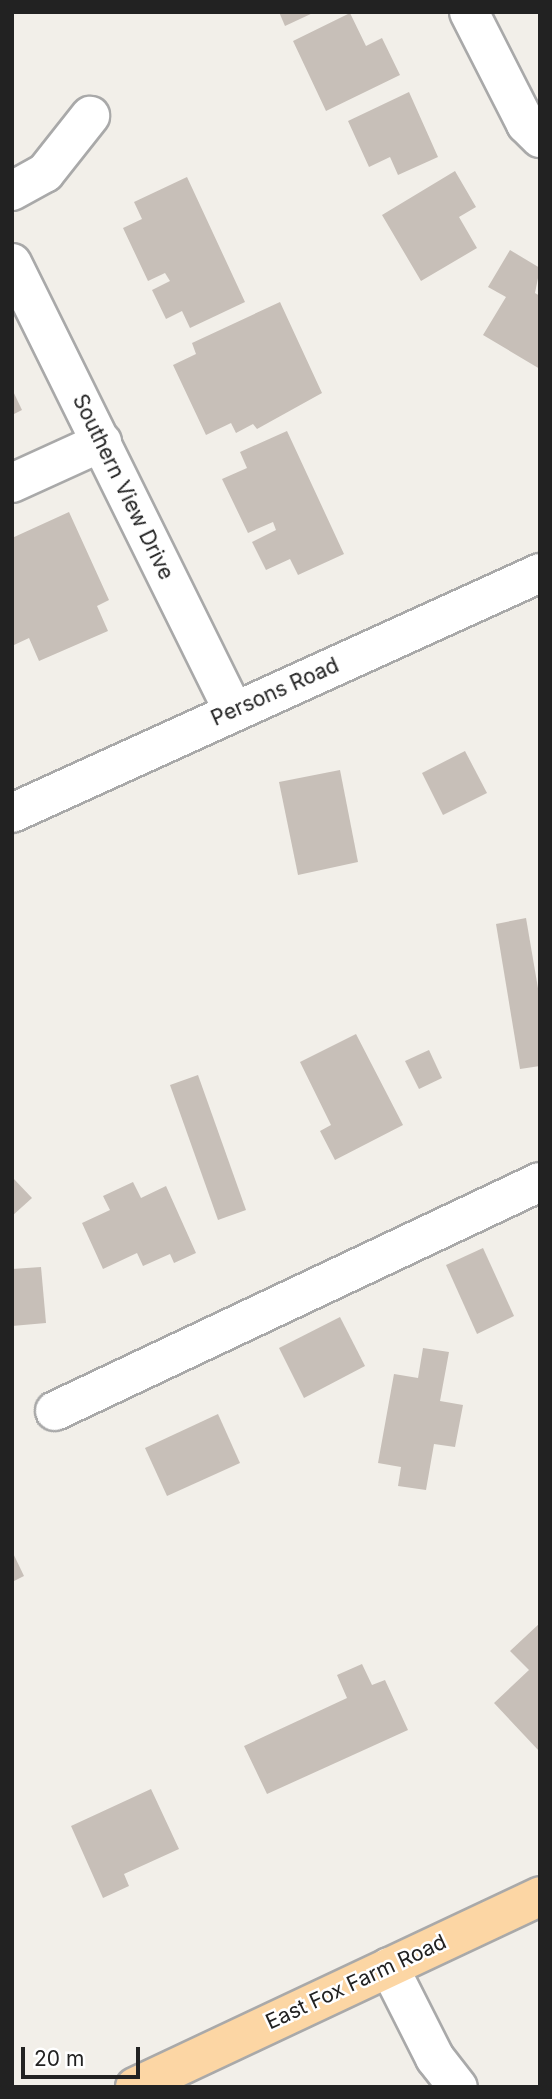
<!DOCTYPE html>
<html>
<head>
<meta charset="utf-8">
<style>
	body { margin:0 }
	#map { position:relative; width:552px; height:2099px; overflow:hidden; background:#f2efe9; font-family:Inter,sans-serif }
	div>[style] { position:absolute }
	.building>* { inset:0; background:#c7bfb8 }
	.roads { filter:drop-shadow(2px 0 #a9a9a9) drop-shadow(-2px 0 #a9a9a9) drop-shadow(0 2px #a9a9a9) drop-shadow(0 -2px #a9a9a9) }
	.minor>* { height:38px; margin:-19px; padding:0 19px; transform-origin:19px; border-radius:19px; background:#fff }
	.major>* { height:38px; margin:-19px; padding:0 19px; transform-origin:19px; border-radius:19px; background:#fcd6a4 }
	span { translate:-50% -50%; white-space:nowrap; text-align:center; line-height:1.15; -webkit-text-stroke:5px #fff; paint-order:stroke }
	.street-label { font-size:21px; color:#222 }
	.frame { position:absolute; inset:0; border:14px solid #222; pointer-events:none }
	.scale { position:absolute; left:21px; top:2047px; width:119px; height:32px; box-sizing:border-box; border:4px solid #222; border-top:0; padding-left:9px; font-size:21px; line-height:24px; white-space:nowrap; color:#222; -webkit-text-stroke:5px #fff; paint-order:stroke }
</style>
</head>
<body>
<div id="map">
	<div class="building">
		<i style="clip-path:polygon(279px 12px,315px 12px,285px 26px)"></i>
		<i style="clip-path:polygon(350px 13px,366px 46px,382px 38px,400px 75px,326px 111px,293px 41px)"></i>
		<i style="clip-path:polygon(409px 92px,438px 157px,398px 175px,390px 157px,369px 167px,348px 121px)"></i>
		<i style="clip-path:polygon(455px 171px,476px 207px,459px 217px,477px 248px,421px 281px,382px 215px)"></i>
		<i style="clip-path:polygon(187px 177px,245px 302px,190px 328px,182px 311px,166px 319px,152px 290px,170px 281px,165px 273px,148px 281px,123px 228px,142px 219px,134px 202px)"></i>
		<i style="clip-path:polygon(510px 250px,540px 268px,535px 293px,540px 296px,540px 369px,483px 335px,506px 297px,488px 287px)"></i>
		<i style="clip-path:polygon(280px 302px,322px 393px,257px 429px,253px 424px,236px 433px,231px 423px,206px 435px,173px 365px,196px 354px,192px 343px)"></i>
		<i style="clip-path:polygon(12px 389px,22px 410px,12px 415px)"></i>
		<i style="clip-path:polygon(287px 431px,344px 554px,298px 575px,290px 559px,266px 570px,252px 542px,276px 530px,273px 522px,248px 533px,222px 479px,247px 468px,240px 452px)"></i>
		<i style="clip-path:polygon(69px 512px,109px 600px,97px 606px,108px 631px,39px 661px,29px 638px,14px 645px,12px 640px,12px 538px)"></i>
		<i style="clip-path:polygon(465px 751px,487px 793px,443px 815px,422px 773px)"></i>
		<i style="clip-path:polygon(340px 770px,358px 862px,298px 875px,279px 782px)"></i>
		<i style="clip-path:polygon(526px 918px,540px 1000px,540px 1066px,520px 1069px,496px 924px)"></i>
		<i style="clip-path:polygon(356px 1034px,403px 1125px,335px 1160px,320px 1131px,331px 1125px,300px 1062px)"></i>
		<i style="clip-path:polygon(429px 1050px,442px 1078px,419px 1089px,405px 1061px)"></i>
		<i style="clip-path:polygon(198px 1075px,246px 1210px,218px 1220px,170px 1085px)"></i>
		<i style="clip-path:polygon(12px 1177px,32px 1198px,12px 1216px)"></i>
		<i style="clip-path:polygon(133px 1182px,141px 1198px,166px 1186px,196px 1253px,174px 1263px,170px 1254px,143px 1266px,137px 1253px,103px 1269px,82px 1223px,110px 1210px,103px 1196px)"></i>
		<i style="clip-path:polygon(483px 1248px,514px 1316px,477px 1334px,446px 1265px)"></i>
		<i style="clip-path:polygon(41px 1267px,46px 1323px,12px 1326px,12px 1269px)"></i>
		<i style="clip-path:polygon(340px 1317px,365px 1366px,304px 1398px,279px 1348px)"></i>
		<i style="clip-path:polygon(423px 1348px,449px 1352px,440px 1401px,463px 1405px,455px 1447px,434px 1444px,426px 1490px,398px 1486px,401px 1467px,378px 1463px,394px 1374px,418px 1378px)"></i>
		<i style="clip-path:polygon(218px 1414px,240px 1463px,167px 1496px,145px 1448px)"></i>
		<i style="clip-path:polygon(12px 1551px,24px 1576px,12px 1582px)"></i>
		<i style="clip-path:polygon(540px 1623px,540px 1752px,494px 1703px,529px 1670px,510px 1651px)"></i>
		<i style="clip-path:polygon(362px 1664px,372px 1685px,385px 1680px,408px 1730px,267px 1794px,244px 1746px,347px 1698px,337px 1675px)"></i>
		<i style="clip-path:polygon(151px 1789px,179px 1849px,124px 1874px,129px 1886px,103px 1898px,71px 1826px)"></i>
	</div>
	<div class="roads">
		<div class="minor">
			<i style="left:469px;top:12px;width:126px;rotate:63deg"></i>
			<i style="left:526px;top:124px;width:20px;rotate:45deg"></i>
			<i style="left:12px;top:191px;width:38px;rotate:-29deg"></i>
			<i style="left:45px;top:173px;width:73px;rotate:-51.7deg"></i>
			<i style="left:12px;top:263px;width:500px;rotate:63.7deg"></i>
			<i style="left:12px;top:483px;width:99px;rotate:-24.5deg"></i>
			<i style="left:12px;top:813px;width:580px;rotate:-24.44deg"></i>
			<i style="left:55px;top:1411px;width:536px;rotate:-25.28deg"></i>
			<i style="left:389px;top:1967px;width:102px;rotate:63.2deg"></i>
			<i style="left:435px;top:2058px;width:37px;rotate:52deg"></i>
		</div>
		<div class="major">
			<i style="left:135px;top:2087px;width:448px;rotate:-25.2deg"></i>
		</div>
	</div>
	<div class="street-label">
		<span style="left:123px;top:487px;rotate:64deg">Southern View Drive</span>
		<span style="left:275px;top:692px;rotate:-24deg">Persons Road</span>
		<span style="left:356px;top:1982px;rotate:-25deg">East Fox Farm Road</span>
	</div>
	<div class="frame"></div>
	<div class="scale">20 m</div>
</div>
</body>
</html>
